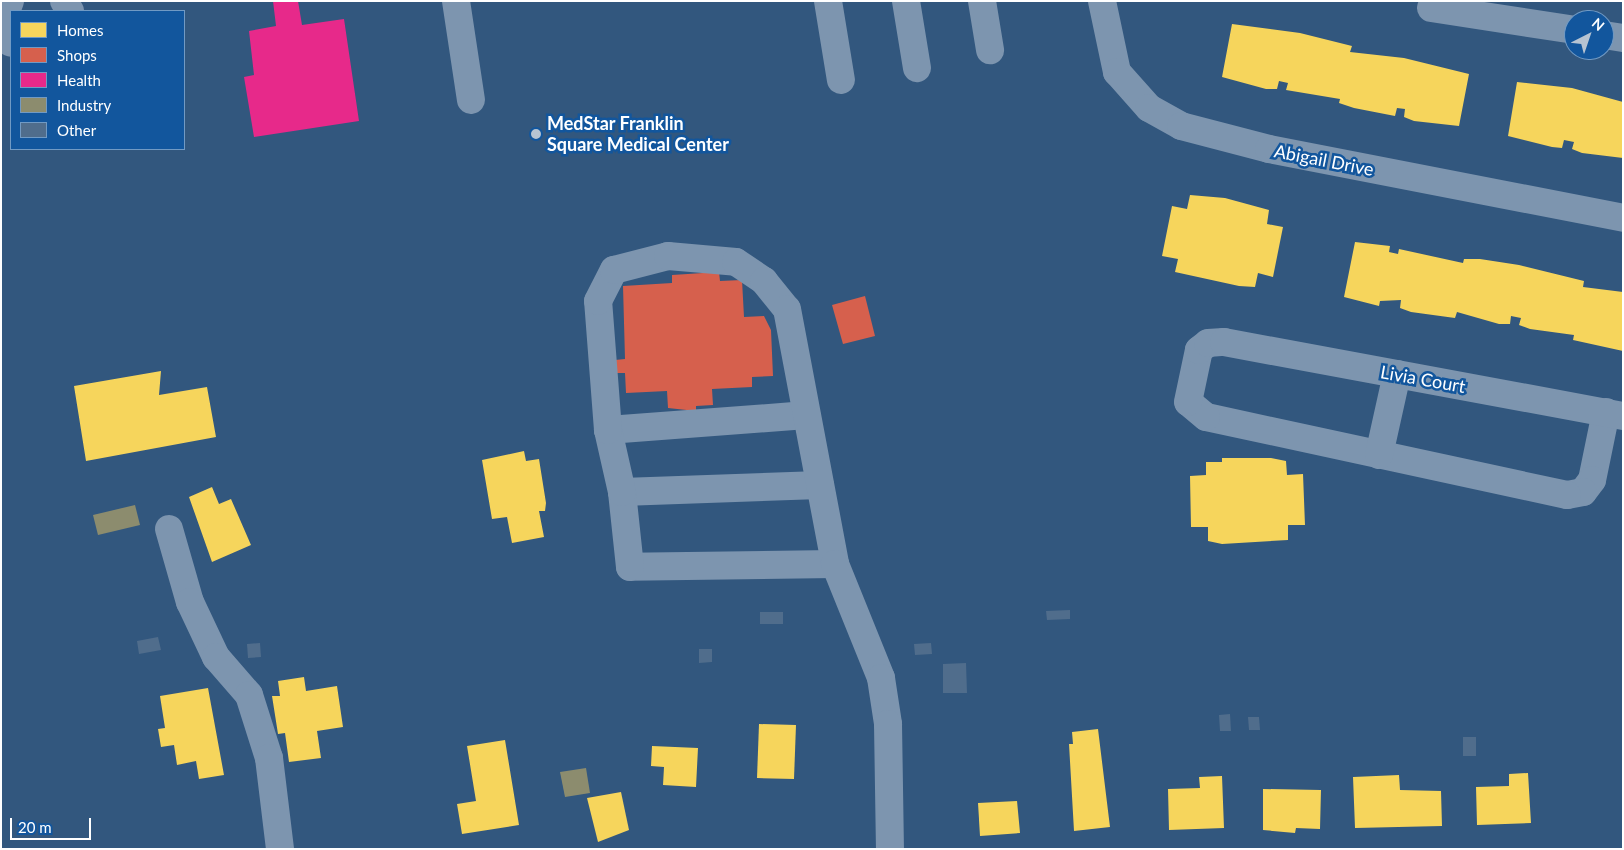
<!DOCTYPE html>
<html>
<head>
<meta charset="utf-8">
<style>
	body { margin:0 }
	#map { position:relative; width:1624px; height:850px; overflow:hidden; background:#32577e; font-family:Lato,sans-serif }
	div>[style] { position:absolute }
	.homes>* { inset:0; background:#f6d55c }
	.shops>* { inset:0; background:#d6604d }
	.health>* { inset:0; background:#e7298a }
	.industry>* { inset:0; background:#8c8c6e }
	.building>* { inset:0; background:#506d8c }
	.minor>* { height:28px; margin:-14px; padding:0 14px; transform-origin:14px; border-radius:14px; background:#7d95af }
	.dots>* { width:14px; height:14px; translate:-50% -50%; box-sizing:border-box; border:2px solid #12569d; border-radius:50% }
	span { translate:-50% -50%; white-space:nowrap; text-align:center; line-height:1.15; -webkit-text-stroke:5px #12569d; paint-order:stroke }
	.poi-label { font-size:18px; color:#fff; font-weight:700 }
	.left { translate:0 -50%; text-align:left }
	.street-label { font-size:18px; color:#fff }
	.frame { position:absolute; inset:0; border:2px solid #fff; pointer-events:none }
	.legend { position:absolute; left:10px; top:10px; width:175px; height:140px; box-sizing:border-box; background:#12569d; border:1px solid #719ac4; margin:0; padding:6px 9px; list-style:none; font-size:15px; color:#fff }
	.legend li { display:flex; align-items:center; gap:10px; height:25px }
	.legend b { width:25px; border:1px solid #719ac4 }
	.north { position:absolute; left:1564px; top:10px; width:50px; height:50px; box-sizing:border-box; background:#12569d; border:1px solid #719ac4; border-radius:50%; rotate:41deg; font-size:14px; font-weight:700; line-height:20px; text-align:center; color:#fff }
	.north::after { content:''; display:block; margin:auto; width:18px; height:22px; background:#b7c4d2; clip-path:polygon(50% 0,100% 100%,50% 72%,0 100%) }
	.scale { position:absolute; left:10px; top:818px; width:81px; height:22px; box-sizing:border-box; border:2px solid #fff; border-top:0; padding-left:6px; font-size:15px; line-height:18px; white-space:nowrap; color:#fff; -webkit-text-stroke:4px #12569d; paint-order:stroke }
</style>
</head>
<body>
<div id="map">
	<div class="homes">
		<i style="clip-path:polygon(1232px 24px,1300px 33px,1352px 46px,1350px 52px,1404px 58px,1469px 74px,1459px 126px,1414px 121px,1404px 117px,1405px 109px,1397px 108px,1395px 116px,1354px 108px,1339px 103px,1340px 99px,1286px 90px,1288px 83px,1279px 81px,1277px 89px,1266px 89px,1222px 77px)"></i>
		<i style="clip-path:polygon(1517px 82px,1572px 88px,1623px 102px,1623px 158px,1582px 153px,1572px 149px,1574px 142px,1564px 140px,1562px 148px,1552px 147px,1508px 136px)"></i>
		<i style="clip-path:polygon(1190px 195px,1225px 198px,1269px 210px,1267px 224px,1283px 227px,1273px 277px,1258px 273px,1255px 287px,1239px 286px,1175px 272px,1178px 259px,1162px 256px,1172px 206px,1187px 209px)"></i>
		<i style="clip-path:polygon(1355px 242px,1390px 246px,1389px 252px,1398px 254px,1399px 249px,1463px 263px,1464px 259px,1480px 259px,1519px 265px,1584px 281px,1583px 287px,1623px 292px,1623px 351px,1573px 340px,1574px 335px,1530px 329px,1519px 325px,1521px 318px,1511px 316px,1510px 324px,1499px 324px,1457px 312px,1455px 318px,1411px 312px,1400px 308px,1401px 300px,1380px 301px,1379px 306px,1344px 297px)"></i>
		<i style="clip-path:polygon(161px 371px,159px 395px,207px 387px,216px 437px,86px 461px,74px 386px)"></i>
		<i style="clip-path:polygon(524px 451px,526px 461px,539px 459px,546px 503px,545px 511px,539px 511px,544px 537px,512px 543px,507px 517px,492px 519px,482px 460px)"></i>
		<i style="clip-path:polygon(1222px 458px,1271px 458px,1286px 461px,1287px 475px,1303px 474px,1305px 525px,1288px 525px,1288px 540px,1222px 544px,1208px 541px,1208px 527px,1191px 527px,1190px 476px,1206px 475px,1206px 462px,1222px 462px)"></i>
		<i style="clip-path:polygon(212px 487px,219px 504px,231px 499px,251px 545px,212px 562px,189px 497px)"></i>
		<i style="clip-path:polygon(304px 677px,306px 691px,337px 686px,343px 727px,317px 731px,321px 758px,289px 762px,285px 733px,278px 734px,272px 696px,280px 696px,278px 681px)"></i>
		<i style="clip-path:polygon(208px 688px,224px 775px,199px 779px,196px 761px,177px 765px,174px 745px,161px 747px,158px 729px,165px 728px,160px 696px)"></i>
		<i style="clip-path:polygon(759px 724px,796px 725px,794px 779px,757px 778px)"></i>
		<i style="clip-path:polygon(1098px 729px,1110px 827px,1074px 831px,1069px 744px,1073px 744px,1072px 732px)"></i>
		<i style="clip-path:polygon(505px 740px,519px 825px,462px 834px,457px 804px,476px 801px,467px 746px)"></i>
		<i style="clip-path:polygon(652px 746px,698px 748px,696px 787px,663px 785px,664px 767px,651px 766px)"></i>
		<i style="clip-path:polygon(1528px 773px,1531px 823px,1477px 825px,1476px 787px,1509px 786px,1509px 774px)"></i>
		<i style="clip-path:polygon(1399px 775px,1400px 790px,1441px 791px,1442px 826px,1355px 828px,1353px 777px)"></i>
		<i style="clip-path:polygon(1222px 776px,1224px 828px,1169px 830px,1168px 789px,1200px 788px,1199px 777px)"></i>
		<i style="clip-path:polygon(1263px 789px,1321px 790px,1320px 829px,1296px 828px,1295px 833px,1263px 830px)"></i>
		<i style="clip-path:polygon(621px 792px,629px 830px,598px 842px,587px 798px)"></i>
		<i style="clip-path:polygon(1017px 801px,1020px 833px,980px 836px,978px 803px)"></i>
	</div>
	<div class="shops">
		<i style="clip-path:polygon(719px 272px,720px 281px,742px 280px,744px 317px,764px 316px,771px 330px,773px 376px,752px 377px,752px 387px,712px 389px,713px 405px,696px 406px,696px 411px,668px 408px,667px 391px,626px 393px,625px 373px,616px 373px,615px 360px,625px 359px,623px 286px,672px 283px,672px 275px)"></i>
		<i style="clip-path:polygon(865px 296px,875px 336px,843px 344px,832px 305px)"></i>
	</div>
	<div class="health">
		<i style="clip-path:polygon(273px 1px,298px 1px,302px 25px,344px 19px,359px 121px,254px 137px,244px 77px,254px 75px,249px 31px,276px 26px)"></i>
	</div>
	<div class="industry">
		<i style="clip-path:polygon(135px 505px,140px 525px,98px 535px,93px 515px)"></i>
		<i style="clip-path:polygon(586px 768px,590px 793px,565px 797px,560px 772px)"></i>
	</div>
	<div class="building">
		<i style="clip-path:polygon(1070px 610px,1070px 619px,1047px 620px,1046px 611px)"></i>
		<i style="clip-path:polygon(760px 612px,783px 612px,783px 624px,760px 624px)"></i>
		<i style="clip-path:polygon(158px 637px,161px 650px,139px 654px,137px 641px)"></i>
		<i style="clip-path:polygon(260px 643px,261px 657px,248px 658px,247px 644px)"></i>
		<i style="clip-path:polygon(931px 643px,932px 654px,915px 655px,914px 644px)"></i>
		<i style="clip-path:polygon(699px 649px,712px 649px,712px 662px,699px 663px)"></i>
		<i style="clip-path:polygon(966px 663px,967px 693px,943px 693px,943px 664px)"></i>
		<i style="clip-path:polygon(1230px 714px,1231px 731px,1220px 731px,1219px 715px)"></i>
		<i style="clip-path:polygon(1248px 717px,1259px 717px,1260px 730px,1249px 730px)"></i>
		<i style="clip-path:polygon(1463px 737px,1476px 737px,1476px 756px,1463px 756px)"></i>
	</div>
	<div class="minor">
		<i style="left:10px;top:1px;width:20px;rotate:110deg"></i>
		<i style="left:3px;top:20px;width:24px;rotate:71deg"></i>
		<i style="left:64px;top:1px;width:12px;rotate:59deg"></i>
		<i style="left:456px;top:1px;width:100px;rotate:81.4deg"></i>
		<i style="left:828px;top:1px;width:80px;rotate:80.7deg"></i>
		<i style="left:906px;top:1px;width:68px;rotate:80.7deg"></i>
		<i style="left:982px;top:1px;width:50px;rotate:80.7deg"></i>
		<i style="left:1102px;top:1px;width:73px;rotate:78.1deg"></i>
		<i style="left:1117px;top:72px;width:48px;rotate:48.4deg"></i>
		<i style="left:1149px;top:108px;width:37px;rotate:29deg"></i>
		<i style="left:1181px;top:126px;width:91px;rotate:14.6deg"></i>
		<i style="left:1269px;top:149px;width:361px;rotate:11deg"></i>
		<i style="left:1431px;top:8px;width:145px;rotate:8.7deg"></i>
		<i style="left:1604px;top:35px;width:19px;rotate:9deg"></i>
		<i style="left:1606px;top:412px;width:69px;rotate:101.6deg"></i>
		<i style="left:1592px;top:480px;width:15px;rotate:127deg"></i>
		<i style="left:1583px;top:492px;width:16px;rotate:169deg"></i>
		<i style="left:1567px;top:495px;width:369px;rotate:-167.8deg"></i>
		<i style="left:1206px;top:417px;width:23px;rotate:-140deg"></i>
		<i style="left:1188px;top:402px;width:53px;rotate:-78.1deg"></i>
		<i style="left:1199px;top:350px;width:11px;rotate:-38deg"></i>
		<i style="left:1208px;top:343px;width:16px;rotate:-4deg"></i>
		<i style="left:1224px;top:342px;width:406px;rotate:10.5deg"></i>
		<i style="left:608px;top:430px;width:199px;rotate:-4.3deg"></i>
		<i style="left:1379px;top:455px;width:83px;rotate:-77.5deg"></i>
		<i style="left:622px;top:492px;width:198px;rotate:-2deg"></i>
		<i style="left:169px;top:529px;width:76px;rotate:74deg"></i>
		<i style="left:190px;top:602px;width:61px;rotate:64.7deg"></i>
		<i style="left:216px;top:657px;width:50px;rotate:49deg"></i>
		<i style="left:249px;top:695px;width:66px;rotate:72.4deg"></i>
		<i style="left:269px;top:758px;width:92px;rotate:83.1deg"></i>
		<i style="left:835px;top:564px;width:205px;rotate:179.2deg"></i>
		<i style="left:630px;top:567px;width:75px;rotate:-96.1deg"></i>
		<i style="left:622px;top:492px;width:64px;rotate:-102.7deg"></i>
		<i style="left:608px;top:430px;width:129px;rotate:-94.4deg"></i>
		<i style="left:598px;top:301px;width:35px;rotate:-63deg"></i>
		<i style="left:614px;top:270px;width:56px;rotate:-14.5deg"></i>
		<i style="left:668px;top:256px;width:68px;rotate:5deg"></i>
		<i style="left:736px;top:262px;width:34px;rotate:34deg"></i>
		<i style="left:764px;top:281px;width:36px;rotate:51deg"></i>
		<i style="left:787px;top:309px;width:259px;rotate:79.3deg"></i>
		<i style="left:835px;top:564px;width:123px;rotate:68deg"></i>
		<i style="left:881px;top:678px;width:47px;rotate:81.3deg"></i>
		<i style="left:888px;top:724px;width:125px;rotate:89.1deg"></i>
	</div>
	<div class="dots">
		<i style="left:536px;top:134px;background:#b7c4d2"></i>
	</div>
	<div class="poi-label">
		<span class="left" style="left:547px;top:134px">MedStar Franklin<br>Square Medical Center</span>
	</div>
	<div class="street-label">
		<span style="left:1324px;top:160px;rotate:11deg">Abigail Drive</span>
		<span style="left:1423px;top:379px;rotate:10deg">Livia Court</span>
	</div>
	<div class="frame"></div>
	<ul class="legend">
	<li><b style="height:14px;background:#f6d55c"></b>Homes</li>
	<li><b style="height:14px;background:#d6604d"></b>Shops</li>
	<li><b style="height:14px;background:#e7298a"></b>Health</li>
	<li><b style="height:14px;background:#8c8c6e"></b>Industry</li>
	<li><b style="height:14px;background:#506d8c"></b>Other</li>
	</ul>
	<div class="north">N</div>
	<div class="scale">20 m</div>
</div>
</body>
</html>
